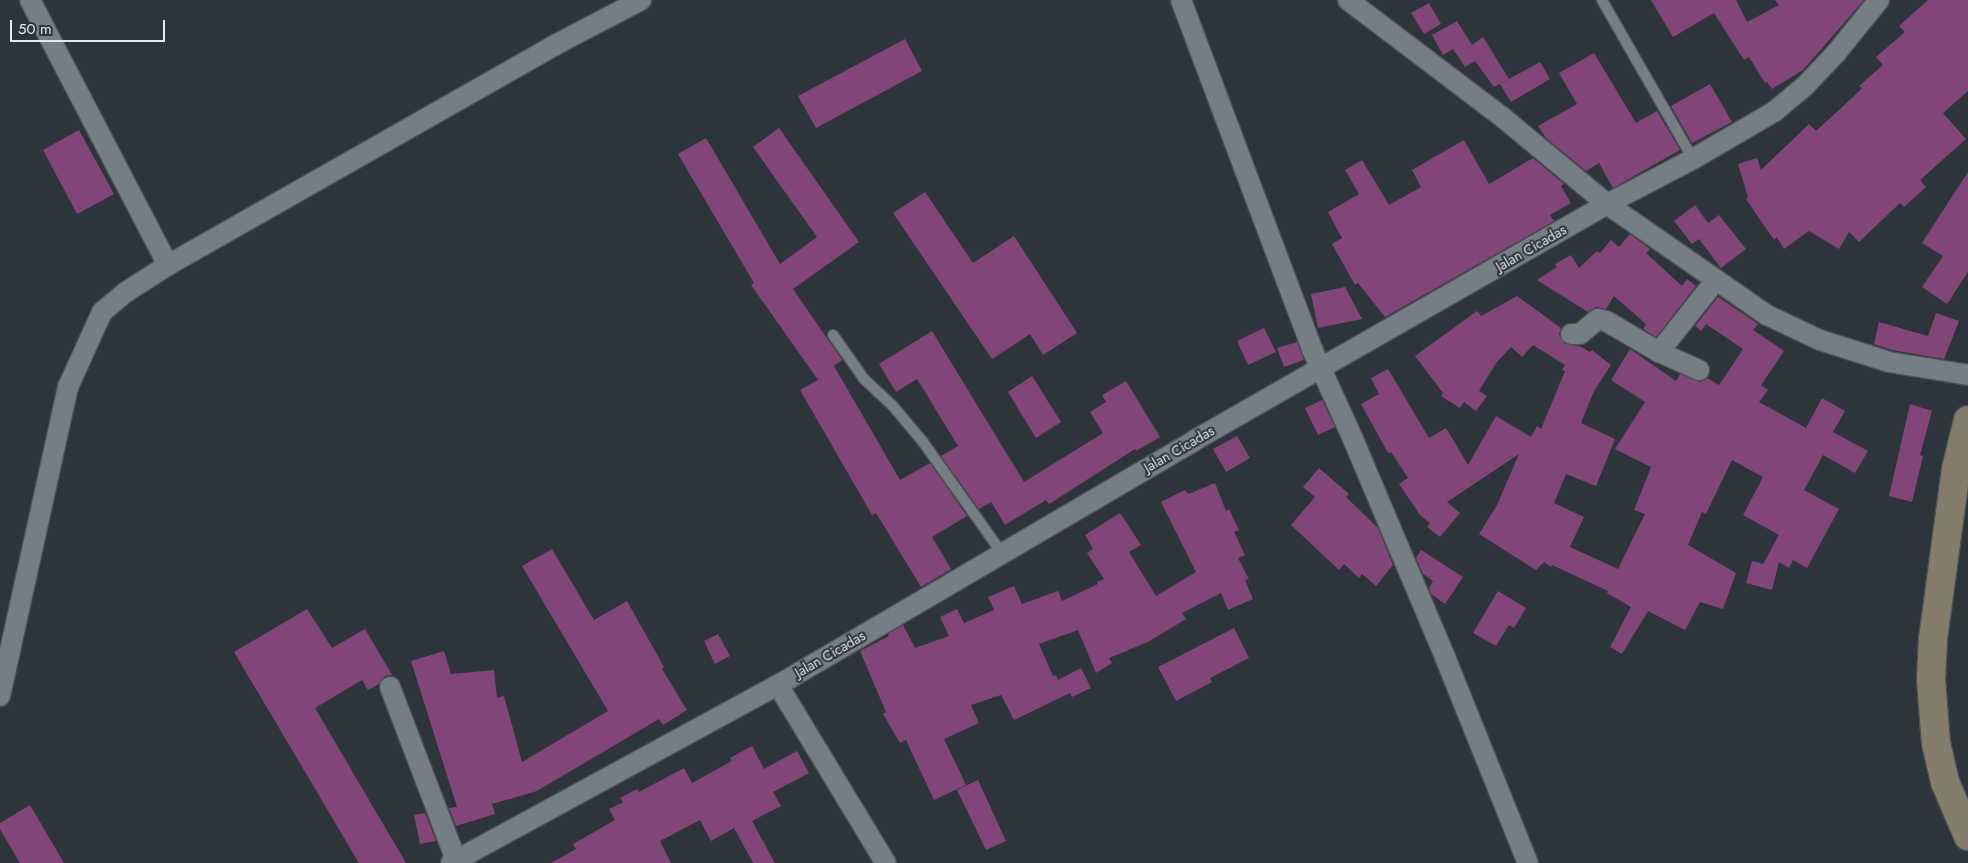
<!DOCTYPE html>
<html>
<head>
<meta charset="utf-8">
<style>
	body { margin:0 }
	#map { position:relative; width:1968px; height:863px; overflow:hidden; background:#2e343b; font-family:Jost,sans-serif }
	div>[style] { position:absolute }
	.building>* { inset:0; background:#814677 }
	.roads { filter:drop-shadow(1px 0 #4c5257) drop-shadow(-1px 0 #4c5257) drop-shadow(0 1px #4c5257) drop-shadow(0 -1px #4c5257) }
	.service>* { height:10px; margin:-5px; padding:0 5px; transform-origin:5px; border-radius:5px; background:#757d85 }
	.minor>* { height:20px; margin:-10px; padding:0 10px; transform-origin:10px; border-radius:10px; background:#757d85 }
	.secondary>* { height:28px; margin:-14px; padding:0 14px; transform-origin:14px; border-radius:14px; background:#857d6b }
	span { translate:-50% -50%; white-space:nowrap; text-align:center; line-height:1.15; -webkit-text-stroke:4px #2e343b; paint-order:stroke }
	.street-label { font-size:14px; color:#e6eaef }
	.scale { position:absolute; left:10px; top:20px; width:155px; height:22px; box-sizing:border-box; border:2px solid #e6eaef; border-top:0; padding-left:6px; font-size:15px; line-height:18px; white-space:nowrap; color:#e6eaef; -webkit-text-stroke:4px #2e343b; paint-order:stroke }
</style>
</head>
<body>
<div id="map">
	<div class="building">
		<i style="clip-path:polygon(1651px 0,1736px 0,1747px 22px,1779px 5px,1775px 0,1864px 0,1803px 70px,1772px 89px,1767px 82px,1765px 83px,1749px 57px,1744px 60px,1714px 13px,1673px 37px)"></i>
		<i style="clip-path:polygon(1928px 0,1968px 0,1968px 91px,1943px 113px,1966px 139px,1920px 180px,1926px 187px,1904px 207px,1900px 203px,1859px 242px,1849px 232px,1839px 249px,1809px 231px,1784px 249px,1777px 237px,1774px 240px,1746px 199px,1748px 197px,1738px 164px,1757px 158px,1761px 170px,1809px 124px,1816px 131px,1852px 98px,1862px 88px,1859px 86px,1883px 65px,1876px 57px,1905px 32px,1899px 26px)"></i>
		<i style="clip-path:polygon(1429px 3px,1441px 24px,1424px 34px,1411px 13px)"></i>
		<i style="clip-path:polygon(1457px 21px,1472px 45px,1483px 37px,1509px 79px,1494px 87px,1475px 61px,1465px 67px,1453px 49px,1443px 55px,1432px 35px)"></i>
		<i style="clip-path:polygon(905px 39px,922px 71px,816px 128px,798px 96px)"></i>
		<i style="clip-path:polygon(1594px 53px,1636px 123px,1657px 111px,1680px 150px,1613px 188px,1599px 163px,1586px 171px,1546px 138px,1538px 126px,1577px 104px,1559px 73px)"></i>
		<i style="clip-path:polygon(1540px 62px,1550px 79px,1511px 102px,1500px 84px)"></i>
		<i style="clip-path:polygon(1710px 84px,1732px 122px,1692px 143px,1671px 106px)"></i>
		<i style="clip-path:polygon(779px 128px,859px 242px,793px 289px,842px 360px,834px 366px,900px 480px,930px 463px,967px 516px,932px 537px,951px 569px,921px 587px,876px 513px,872px 515px,800px 390px,818px 380px,751px 285px,754px 283px,678px 154px,706px 138px,780px 264px,817px 237px,753px 147px)"></i>
		<i style="clip-path:polygon(79px 130px,114px 194px,77px 214px,43px 150px)"></i>
		<i style="clip-path:polygon(1464px 140px,1489px 184px,1533px 158px,1564px 184px,1561px 186px,1571px 203px,1550px 215px,1554px 221px,1385px 317px,1358px 283px,1355px 285px,1332px 244px,1342px 238px,1328px 212px,1359px 194px,1345px 170px,1362px 160px,1389px 205px,1421px 187px,1412px 170px)"></i>
		<i style="clip-path:polygon(1968px 172px,1968px 272px,1947px 304px,1922px 287px,1943px 256px,1922px 243px)"></i>
		<i style="clip-path:polygon(925px 192px,973px 263px,1014px 236px,1077px 333px,1043px 355px,1030px 334px,992px 359px,893px 213px)"></i>
		<i style="clip-path:polygon(1695px 205px,1708px 223px,1719px 215px,1746px 249px,1721px 268px,1699px 239px,1692px 244px,1674px 221px)"></i>
		<i style="clip-path:polygon(1630px 234px,1650px 249px,1646px 253px,1682px 286px,1687px 279px,1696px 286px,1656px 337px,1643px 329px,1646px 324px,1614px 296px,1606px 309px,1596px 307px,1588px 312px,1537px 280px,1557px 267px,1555px 264px,1571px 255px,1579px 268px,1597px 251px,1600px 253px,1611px 240px,1619px 247px)"></i>
		<i style="clip-path:polygon(1345px 287px,1362px 319px,1318px 328px,1311px 294px)"></i>
		<i style="clip-path:polygon(1517px 296px,1561px 328px,1559px 334px,1565px 344px,1579px 346px,1590px 352px,1592px 350px,1611px 365px,1594px 391px,1581px 423px,1615px 439px,1596px 486px,1566px 474px,1554px 503px,1584px 517px,1570px 547px,1618px 569px,1645px 514px,1634px 510px,1651px 467px,1615px 449px,1645px 402px,1611px 380px,1630px 349px,1676px 381px,1680px 374px,1700px 382px,1707px 378px,1719px 385px,1743px 349px,1706px 324px,1701px 331px,1695px 326px,1718px 297px,1758px 324px,1753px 330px,1784px 351px,1761px 385px,1768px 390px,1759px 402px,1806px 428px,1822px 398px,1845px 411px,1833px 432px,1868px 451px,1855px 473px,1823px 455px,1804px 490px,1839px 509px,1807px 568px,1793px 560px,1789px 568px,1779px 562px,1772px 590px,1746px 583px,1752px 561px,1763px 564px,1779px 535px,1743px 515px,1763px 477px,1732px 460px,1706px 514px,1702px 512px,1688px 545px,1736px 573px,1723px 609px,1700px 602px,1685px 630px,1648px 611px,1622px 654px,1610px 647px,1631px 607px,1607px 593px,1608px 591px,1552px 565px,1551px 567px,1544px 562px,1536px 570px,1479px 534px,1497px 505px,1519px 454px,1447px 502px,1460px 513px,1440px 537px,1427px 527px,1430px 523px,1420px 515px,1399px 484px,1408px 478px,1391px 452px,1388px 453px,1361px 404px,1379px 394px,1371px 378px,1388px 369px,1429px 438px,1446px 428px,1468px 465px,1496px 416px,1531px 437px,1537px 426px,1541px 429px,1565px 371px,1562px 370px,1565px 365px,1533px 345px,1522px 357px,1511px 347px,1496px 363px,1479px 391px,1487px 396px,1476px 411px,1464px 402px,1460px 408px,1441px 396px,1443px 393px,1415px 356px,1477px 311px,1481px 316px)"></i>
		<i style="clip-path:polygon(1936px 313px,1959px 321px,1944px 359px,1892px 350px,1874px 344px,1879px 322px,1928px 336px)"></i>
		<i style="clip-path:polygon(1264px 328px,1276px 352px,1248px 365px,1237px 341px)"></i>
		<i style="clip-path:polygon(932px 331px,1024px 482px,1103px 433px,1090px 412px,1106px 402px,1102px 395px,1126px 381px,1160px 437px,1136px 451px,1135px 449px,1049px 504px,1046px 500px,1005px 525px,991px 502px,979px 509px,941px 456px,958px 446px,917px 379px,896px 392px,879px 364px)"></i>
		<i style="clip-path:polygon(1297px 342px,1304px 360px,1284px 367px,1277px 348px)"></i>
		<i style="clip-path:polygon(1032px 376px,1061px 422px,1036px 438px,1008px 392px)"></i>
		<i style="clip-path:polygon(1322px 400px,1335px 427px,1318px 435px,1305px 408px)"></i>
		<i style="clip-path:polygon(1910px 404px,1932px 411px,1920px 455px,1923px 456px,1912px 502px,1889px 496px)"></i>
		<i style="clip-path:polygon(1237px 436px,1250px 458px,1226px 472px,1213px 449px)"></i>
		<i style="clip-path:polygon(1319px 468px,1349px 494px,1346px 497px,1378px 528px,1393px 565px,1376px 586px,1362px 574px,1359px 578px,1344px 564px,1339px 570px,1291px 525px,1315px 497px,1303px 487px)"></i>
		<i style="clip-path:polygon(1215px 483px,1226px 511px,1229px 509px,1239px 530px,1234px 532px,1245px 555px,1238px 558px,1249px 579px,1245px 580px,1253px 599px,1228px 610px,1221px 593px,1182px 613px,1186px 619px,1148px 642px,1109px 658px,1112px 663px,1096px 673px,1078px 630px,1039px 644px,1053px 676px,1056px 675px,1058px 680px,1081px 668px,1091px 688px,1072px 697px,1070px 693px,1014px 720px,1001px 695px,971px 705px,979px 723px,944px 739px,966px 785px,934px 800px,906px 740px,900px 743px,883px 714px,886px 712px,860px 651px,889px 636px,888px 634px,903px 625px,915px 648px,949px 636px,940px 617px,957px 609px,964px 623px,994px 610px,988px 597px,1014px 586px,1022px 604px,1058px 591px,1062px 601px,1098px 584px,1097px 582px,1104px 579px,1087px 553px,1093px 549px,1085px 535px,1120px 513px,1141px 545px,1129px 552px,1156px 596px,1196px 572px,1161px 502px,1185px 490px,1188px 494px)"></i>
		<i style="clip-path:polygon(552px 549px,594px 620px,627px 601px,664px 667px,662px 669px,687px 710px,663px 725px,659px 719px,537px 791px,492px 804px,495px 814px,456px 826px,449px 808px,457px 807px,411px 661px,444px 651px,451px 674px,494px 670px,497px 698px,504px 696px,522px 762px,608px 711px,522px 566px)"></i>
		<i style="clip-path:polygon(1421px 550px,1463px 577px,1445px 604px,1431px 594px,1429px 588px,1433px 581px,1423px 574px,1416px 558px)"></i>
		<i style="clip-path:polygon(1498px 591px,1526px 608px,1514px 628px,1509px 625px,1496px 646px,1473px 633px)"></i>
		<i style="clip-path:polygon(307px 609px,332px 648px,365px 629px,392px 675px,385px 676px,379px 684px,368px 690px,362px 680px,315px 708px,406px 863px,359px 863px,234px 652px)"></i>
		<i style="clip-path:polygon(1234px 628px,1249px 658px,1210px 678px,1212px 682px,1176px 701px,1158px 667px)"></i>
		<i style="clip-path:polygon(718px 634px,730px 656px,715px 664px,704px 641px)"></i>
		<i style="clip-path:polygon(752px 746px,764px 769px,797px 751px,809px 773px,773px 792px,781px 806px,752px 821px,775px 863px,753px 863px,734px 828px,711px 841px,700px 820px,660px 841px,671px 863px,551px 863px,576px 849px,573px 844px,615px 820px,609px 809px,623px 802px,620px 798px,637px 789px,639px 792px,684px 768px,692px 783px,732px 761px,730px 758px)"></i>
		<i style="clip-path:polygon(978px 780px,1006px 841px,986px 850px,957px 790px)"></i>
		<i style="clip-path:polygon(30px 805px,64px 863px,20px 863px,0 829px,0 823px)"></i>
		<i style="clip-path:polygon(425px 813px,436px 841px,420px 844px,414px 815px)"></i>
	</div>
	<div class="roads">
		<div class="service">
			<i style="left:1602px;top:0;width:183px;rotate:60.2deg"></i>
			<i style="left:833px;top:335px;width:54px;rotate:54.8deg"></i>
			<i style="left:864px;top:379px;width:38px;rotate:43deg"></i>
			<i style="left:892px;top:405px;width:48px;rotate:50deg"></i>
			<i style="left:923px;top:442px;width:136px;rotate:54.6deg"></i>
		</div>
		<div class="minor">
			<i style="left:30px;top:0;width:299px;rotate:62.5deg"></i>
			<i style="left:1181px;top:0;width:373px;rotate:69.4deg"></i>
			<i style="left:1312px;top:349px;width:99px;rotate:65.5deg"></i>
			<i style="left:1353px;top:439px;width:237px;rotate:67.1deg"></i>
			<i style="left:1445px;top:657px;width:222px;rotate:68.1deg"></i>
			<i style="left:1348px;top:0;width:192px;rotate:37.2deg"></i>
			<i style="left:1501px;top:116px;width:138px;rotate:39.7deg"></i>
			<i style="left:1607px;top:204px;width:195px;rotate:34.8deg"></i>
			<i style="left:1767px;top:315px;width:59px;rotate:25.3deg"></i>
			<i style="left:1820px;top:340px;width:72px;rotate:17.7deg"></i>
			<i style="left:1889px;top:362px;width:80px;rotate:9.3deg"></i>
			<i style="left:1571px;top:334px;width:9px"></i>
			<i style="left:1580px;top:334px;width:23px;rotate:-40deg"></i>
			<i style="left:1598px;top:319px;width:8px;rotate:14deg"></i>
			<i style="left:1606px;top:321px;width:61px;rotate:30.3deg"></i>
			<i style="left:1659px;top:352px;width:44px;rotate:24.2deg"></i>
			<i style="left:1659px;top:352px;width:92px;rotate:-51.6deg"></i>
			<i style="left:778px;top:685px;width:208px;rotate:58.8deg"></i>
			<i style="left:390px;top:687px;width:185px;rotate:69.1deg"></i>
			<i style="left:0;top:696px;width:316px;rotate:-77.6deg"></i>
			<i style="left:68px;top:387px;width:82px;rotate:-65.6deg"></i>
			<i style="left:102px;top:312px;width:31px;rotate:-40deg"></i>
			<i style="left:126px;top:292px;width:50px;rotate:-32.7deg"></i>
			<i style="left:168px;top:265px;width:445px;rotate:-29.6deg"></i>
			<i style="left:555px;top:45px;width:97px;rotate:-27.6deg"></i>
			<i style="left:451px;top:863px;width:372px;rotate:-28.6deg"></i>
			<i style="left:778px;top:685px;width:484px;rotate:-30.4deg"></i>
			<i style="left:1195px;top:440px;width:475px;rotate:-29.8deg"></i>
			<i style="left:1607px;top:204px;width:97px;rotate:-27.6deg"></i>
			<i style="left:1693px;top:159px;width:95px;rotate:-30.3deg"></i>
			<i style="left:1775px;top:111px;width:38px;rotate:-40deg"></i>
			<i style="left:1804px;top:87px;width:48px;rotate:-46.7deg"></i>
			<i style="left:1837px;top:52px;width:67px;rotate:-51.1deg"></i>
		</div>
		<div class="secondary">
			<i style="left:1968px;top:420px;width:50px;rotate:103.8deg"></i>
			<i style="left:1956px;top:469px;width:172px;rotate:97.7deg"></i>
			<i style="left:1933px;top:639px;width:41px;rotate:92.8deg"></i>
			<i style="left:1931px;top:680px;width:63px;rotate:85.5deg"></i>
			<i style="left:1936px;top:743px;width:40px;rotate:77deg"></i>
			<i style="left:1945px;top:782px;width:59px;rotate:66.9deg"></i>
		</div>
	</div>
	<div class="street-label">
		<span style="left:1531px;top:248px;rotate:-30deg">Jalan Cicadas</span>
		<span style="left:1179px;top:449px;rotate:-30deg">Jalan Cicadas</span>
		<span style="left:830px;top:654px;rotate:-30deg">Jalan Cicadas</span>
	</div>
	<div class="scale">50 m</div>
</div>
</body>
</html>
